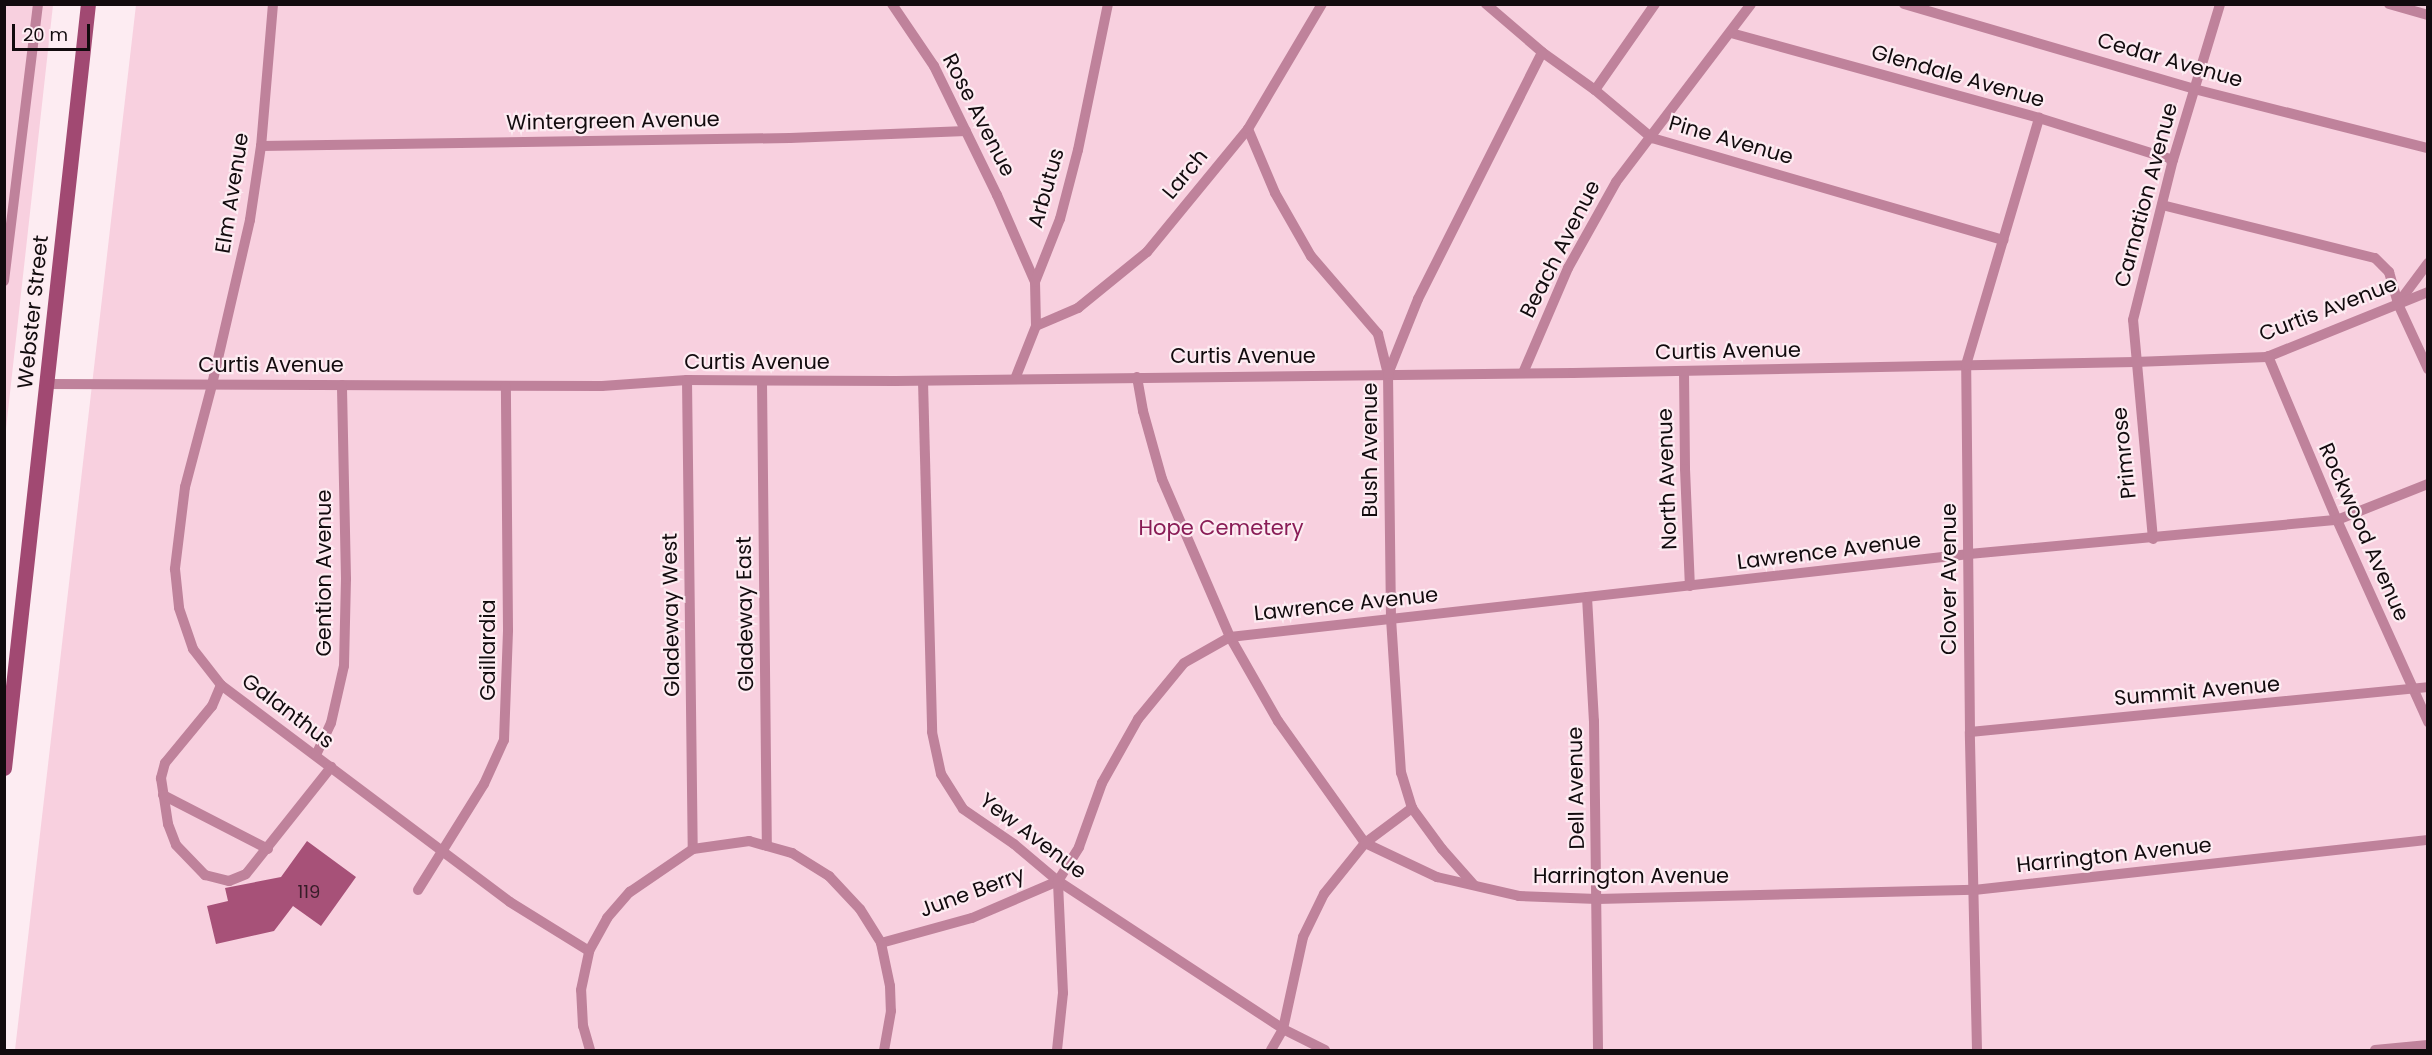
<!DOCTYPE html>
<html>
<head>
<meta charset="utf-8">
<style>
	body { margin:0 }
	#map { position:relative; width:2432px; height:1055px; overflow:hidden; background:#fdecf2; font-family:Poppins,sans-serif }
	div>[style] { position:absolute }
	.green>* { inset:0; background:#f8d0df }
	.building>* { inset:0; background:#a75178 }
	.service>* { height:10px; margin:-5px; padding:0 5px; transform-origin:5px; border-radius:5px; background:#bf829b }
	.secondary>* { height:15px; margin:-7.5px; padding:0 7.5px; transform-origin:7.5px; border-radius:7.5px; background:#a14972 }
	span { translate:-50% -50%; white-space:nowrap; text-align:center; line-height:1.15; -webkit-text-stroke:4.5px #fdecf2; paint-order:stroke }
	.number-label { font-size:18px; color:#371c28 }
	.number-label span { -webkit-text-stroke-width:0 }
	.street-label { font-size:21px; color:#120b0e }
	.park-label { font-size:21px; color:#891c56 }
	.frame { position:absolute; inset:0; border:6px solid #120b0e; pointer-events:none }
	.scale { position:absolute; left:12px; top:24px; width:78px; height:27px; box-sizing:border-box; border:3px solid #120b0e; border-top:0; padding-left:8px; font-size:18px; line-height:21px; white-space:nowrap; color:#120b0e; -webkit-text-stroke:4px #fdecf2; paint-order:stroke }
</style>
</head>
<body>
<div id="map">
	<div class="green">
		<i style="clip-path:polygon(5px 5px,53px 5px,5px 438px)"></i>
		<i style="clip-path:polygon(136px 5px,2427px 5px,2427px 1050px,15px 1050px)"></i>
	</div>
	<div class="building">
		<i style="clip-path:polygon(307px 841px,356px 877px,321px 926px,293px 906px,274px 931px,216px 944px,207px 906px,228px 901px,225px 888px,281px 877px)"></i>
	</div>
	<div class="service">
		<i style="left:273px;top:4px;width:143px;rotate:94.8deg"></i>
		<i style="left:261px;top:146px;width:75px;rotate:98.5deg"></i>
		<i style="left:250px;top:220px;width:169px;rotate:103deg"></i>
		<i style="left:212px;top:385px;width:106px;rotate:104.8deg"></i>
		<i style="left:185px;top:487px;width:83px;rotate:97deg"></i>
		<i style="left:175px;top:569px;width:39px;rotate:84deg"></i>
		<i style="left:179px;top:608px;width:43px;rotate:71.1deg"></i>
		<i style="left:193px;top:649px;width:46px;rotate:52.1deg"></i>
		<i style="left:221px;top:685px;width:361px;rotate:36.9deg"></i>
		<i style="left:510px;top:902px;width:93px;rotate:31.8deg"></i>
		<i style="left:892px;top:4px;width:75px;rotate:55.9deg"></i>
		<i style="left:934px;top:66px;width:144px;rotate:64deg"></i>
		<i style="left:997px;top:195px;width:95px;rotate:66.4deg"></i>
		<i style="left:1486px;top:4px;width:74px;rotate:40.6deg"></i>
		<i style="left:1542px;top:52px;width:65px;rotate:35.6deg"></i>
		<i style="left:1595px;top:90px;width:75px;rotate:40.1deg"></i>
		<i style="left:1652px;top:138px;width:366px;rotate:16.2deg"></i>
		<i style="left:1904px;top:4px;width:302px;rotate:16.3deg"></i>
		<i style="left:2194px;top:89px;width:241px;rotate:14.2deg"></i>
		<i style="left:2389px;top:4px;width:41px;rotate:15.8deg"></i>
		<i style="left:1731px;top:33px;width:320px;rotate:15.4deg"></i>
		<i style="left:2039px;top:118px;width:140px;rotate:17.4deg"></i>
		<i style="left:1595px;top:90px;width:105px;rotate:-55.1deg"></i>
		<i style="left:1248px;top:129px;width:69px;rotate:67.1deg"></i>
		<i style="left:1275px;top:193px;width:73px;rotate:60.3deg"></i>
		<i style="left:1311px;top:256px;width:103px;rotate:49.3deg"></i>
		<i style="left:1378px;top:334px;width:41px;rotate:76deg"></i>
		<i style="left:261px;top:146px;width:529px;rotate:-0.87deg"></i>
		<i style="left:790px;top:138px;width:176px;rotate:-2.3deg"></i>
		<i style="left:2162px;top:205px;width:219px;rotate:14deg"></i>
		<i style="left:2375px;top:258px;width:20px;rotate:45deg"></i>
		<i style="left:2389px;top:272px;width:33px;rotate:74deg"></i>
		<i style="left:2398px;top:304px;width:72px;rotate:65.2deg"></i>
		<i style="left:4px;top:281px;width:279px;rotate:-83deg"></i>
		<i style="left:2399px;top:302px;width:49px;rotate:-53.4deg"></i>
		<i style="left:1036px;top:326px;width:46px;rotate:-23.2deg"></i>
		<i style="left:1078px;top:308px;width:89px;rotate:-39.1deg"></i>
		<i style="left:1147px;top:252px;width:159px;rotate:-50.6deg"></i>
		<i style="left:1248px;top:129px;width:145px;rotate:-59.4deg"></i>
		<i style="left:2268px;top:356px;width:178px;rotate:67.2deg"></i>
		<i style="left:2337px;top:520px;width:222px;rotate:65.7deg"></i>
		<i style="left:1684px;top:371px;width:98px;rotate:89.4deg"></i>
		<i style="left:1685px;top:469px;width:117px;rotate:87.6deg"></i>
		<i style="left:1523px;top:373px;width:114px;rotate:-66.8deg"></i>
		<i style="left:1568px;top:268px;width:98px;rotate:-60.8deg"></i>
		<i style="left:1616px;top:182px;width:223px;rotate:-52.8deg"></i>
		<i style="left:1137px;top:377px;width:35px;rotate:80deg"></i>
		<i style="left:1143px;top:411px;width:71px;rotate:74.4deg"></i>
		<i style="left:1162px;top:479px;width:172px;rotate:66.7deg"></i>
		<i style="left:1230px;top:637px;width:97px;rotate:60.3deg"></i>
		<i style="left:1278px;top:721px;width:150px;rotate:54.5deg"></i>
		<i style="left:1365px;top:843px;width:80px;rotate:25.3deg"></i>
		<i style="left:1437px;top:877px;width:84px;rotate:13deg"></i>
		<i style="left:1519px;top:896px;width:78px;rotate:2.2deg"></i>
		<i style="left:1597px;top:899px;width:377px;rotate:-1.4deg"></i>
		<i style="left:1974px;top:890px;width:457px;rotate:-6.3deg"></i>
		<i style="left:1015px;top:379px;width:57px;rotate:-68.4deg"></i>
		<i style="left:1036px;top:326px;width:44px;rotate:-91.3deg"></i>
		<i style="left:1035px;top:282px;width:68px;rotate:-68.4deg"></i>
		<i style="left:1060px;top:219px;width:71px;rotate:-75.4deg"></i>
		<i style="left:1078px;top:150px;width:149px;rotate:-78.4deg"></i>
		<i style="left:687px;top:380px;width:469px;rotate:89.3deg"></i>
		<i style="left:923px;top:381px;width:351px;rotate:88.5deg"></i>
		<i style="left:932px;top:732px;width:43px;rotate:77.9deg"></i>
		<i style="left:941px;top:774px;width:41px;rotate:57.8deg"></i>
		<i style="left:963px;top:809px;width:62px;rotate:34.5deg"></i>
		<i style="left:1014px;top:844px;width:57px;rotate:40.1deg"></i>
		<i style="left:1058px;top:881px;width:269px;rotate:33.3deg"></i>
		<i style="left:1283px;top:1029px;width:47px;rotate:26.6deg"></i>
		<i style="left:762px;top:382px;width:464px;rotate:89.4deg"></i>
		<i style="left:46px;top:384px;width:556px;rotate:0.21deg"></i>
		<i style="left:602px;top:386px;width:85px;rotate:-4deg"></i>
		<i style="left:687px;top:380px;width:209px;rotate:0.3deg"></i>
		<i style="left:896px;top:381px;width:677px;rotate:-0.68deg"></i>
		<i style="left:1573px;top:373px;width:562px;rotate:-1.12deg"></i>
		<i style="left:2135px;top:362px;width:132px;rotate:-2.2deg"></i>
		<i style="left:2267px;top:357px;width:174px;rotate:-22deg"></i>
		<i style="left:2153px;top:539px;width:220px;rotate:-95.2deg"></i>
		<i style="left:2133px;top:320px;width:165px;rotate:-76deg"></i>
		<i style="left:2173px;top:160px;width:163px;rotate:-73.2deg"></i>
		<i style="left:1587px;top:597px;width:124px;rotate:86.8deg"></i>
		<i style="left:1594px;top:721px;width:329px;rotate:89.3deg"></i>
		<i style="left:221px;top:685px;width:23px;rotate:113deg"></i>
		<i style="left:212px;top:706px;width:74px;rotate:129.5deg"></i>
		<i style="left:165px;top:763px;width:16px;rotate:105deg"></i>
		<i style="left:161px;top:778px;width:47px;rotate:81.3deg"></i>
		<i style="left:168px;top:824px;width:22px;rotate:69deg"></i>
		<i style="left:176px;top:845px;width:42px;rotate:46deg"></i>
		<i style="left:205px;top:875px;width:25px;rotate:14deg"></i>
		<i style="left:229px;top:881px;width:18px;rotate:-22deg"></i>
		<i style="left:246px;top:874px;width:137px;rotate:-51.5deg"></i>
		<i style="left:1970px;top:732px;width:460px;rotate:-5.6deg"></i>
		<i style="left:316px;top:755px;width:35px;rotate:-65deg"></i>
		<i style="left:331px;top:723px;width:58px;rotate:-77.2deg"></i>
		<i style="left:344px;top:666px;width:87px;rotate:-88.7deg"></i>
		<i style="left:346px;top:579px;width:194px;rotate:-91.2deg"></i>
		<i style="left:163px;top:795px;width:118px;rotate:27.2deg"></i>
		<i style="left:1474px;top:885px;width:48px;rotate:-131.6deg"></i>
		<i style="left:1442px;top:849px;width:51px;rotate:-126.2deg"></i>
		<i style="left:1412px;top:808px;width:37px;rotate:-107deg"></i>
		<i style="left:1401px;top:773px;width:154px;rotate:-93.7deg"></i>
		<i style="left:1391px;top:619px;width:245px;rotate:-90.7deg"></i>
		<i style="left:1388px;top:374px;width:81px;rotate:-68.2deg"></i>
		<i style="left:1418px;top:299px;width:276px;rotate:-63.3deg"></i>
		<i style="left:418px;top:890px;width:125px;rotate:-58.1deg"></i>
		<i style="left:484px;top:784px;width:48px;rotate:-65.6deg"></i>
		<i style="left:504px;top:740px;width:110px;rotate:-87.9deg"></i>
		<i style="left:508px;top:630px;width:244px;rotate:-90.5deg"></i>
		<i style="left:881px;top:943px;width:94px;rotate:-15.4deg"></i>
		<i style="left:972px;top:918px;width:94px;rotate:-23.3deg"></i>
		<i style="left:1058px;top:881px;width:40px;rotate:-58deg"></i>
		<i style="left:1079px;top:847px;width:68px;rotate:-70.2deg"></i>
		<i style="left:1102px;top:783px;width:73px;rotate:-60.6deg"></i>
		<i style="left:1138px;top:719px;width:72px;rotate:-50.6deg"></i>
		<i style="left:1184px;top:663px;width:53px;rotate:-29.5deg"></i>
		<i style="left:1230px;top:637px;width:744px;rotate:-6.41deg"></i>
		<i style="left:1969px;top:554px;width:370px;rotate:-5.3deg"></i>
		<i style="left:2337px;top:520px;width:98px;rotate:-21.6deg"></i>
		<i style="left:590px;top:1050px;width:25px;rotate:-106deg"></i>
		<i style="left:583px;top:1026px;width:36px;rotate:-93deg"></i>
		<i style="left:581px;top:990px;width:40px;rotate:-78deg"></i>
		<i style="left:589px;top:951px;width:38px;rotate:-61deg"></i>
		<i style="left:607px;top:918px;width:35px;rotate:-49deg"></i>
		<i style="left:630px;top:892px;width:76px;rotate:-34.3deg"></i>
		<i style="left:693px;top:849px;width:57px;rotate:-8.1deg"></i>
		<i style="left:749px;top:841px;width:45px;rotate:15.6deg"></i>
		<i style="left:792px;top:853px;width:44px;rotate:31.9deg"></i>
		<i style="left:829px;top:876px;width:45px;rotate:46.8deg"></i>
		<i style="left:860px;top:909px;width:40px;rotate:58deg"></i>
		<i style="left:881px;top:943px;width:44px;rotate:78.2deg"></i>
		<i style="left:890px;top:986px;width:25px;rotate:88deg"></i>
		<i style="left:891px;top:1011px;width:40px;rotate:100deg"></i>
		<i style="left:1057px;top:1050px;width:57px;rotate:-84deg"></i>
		<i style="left:1063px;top:993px;width:112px;rotate:-92.6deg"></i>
		<i style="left:1271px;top:1050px;width:24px;rotate:-60deg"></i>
		<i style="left:1283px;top:1029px;width:94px;rotate:-77.7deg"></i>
		<i style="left:1303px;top:937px;width:48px;rotate:-64deg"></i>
		<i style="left:1324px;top:894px;width:65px;rotate:-51.2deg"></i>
		<i style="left:1365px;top:843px;width:59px;rotate:-36.7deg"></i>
		<i style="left:1977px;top:1050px;width:318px;rotate:-91.3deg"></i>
		<i style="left:1970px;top:732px;width:367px;rotate:-90.6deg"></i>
		<i style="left:1966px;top:365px;width:258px;rotate:-73.5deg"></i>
		<i style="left:2375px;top:1050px;width:53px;rotate:-5.4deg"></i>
	</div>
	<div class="secondary">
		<i style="left:4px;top:768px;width:769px;rotate:-83.73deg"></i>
	</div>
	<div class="number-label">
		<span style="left:309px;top:892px">119</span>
	</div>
	<div class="street-label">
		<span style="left:2170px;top:60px;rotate:16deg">Cedar Avenue</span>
		<span style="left:1958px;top:76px;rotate:16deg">Glendale Avenue</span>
		<span style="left:979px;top:115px;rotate:63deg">Rose Avenue</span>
		<span style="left:613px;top:121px;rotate:-1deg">Wintergreen Avenue</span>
		<span style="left:1731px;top:140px;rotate:16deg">Pine Avenue</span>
		<span style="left:1185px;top:174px;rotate:-50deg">Larch</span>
		<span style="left:1046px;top:188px;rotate:-74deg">Arbutus</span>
		<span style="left:232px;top:193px;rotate:-81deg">Elm Avenue</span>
		<span style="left:2146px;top:195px;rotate:-75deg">Carnation Avenue</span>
		<span style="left:1560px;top:249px;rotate:-63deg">Beach Avenue</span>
		<span style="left:2328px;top:309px;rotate:-21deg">Curtis Avenue</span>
		<span style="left:33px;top:312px;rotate:-84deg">Webster Street</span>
		<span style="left:1728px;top:351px;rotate:-1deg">Curtis Avenue</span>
		<span style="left:1243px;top:356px">Curtis Avenue</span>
		<span style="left:757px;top:362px">Curtis Avenue</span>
		<span style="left:271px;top:365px">Curtis Avenue</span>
		<span style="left:1370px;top:450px;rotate:-90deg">Bush Avenue</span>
		<span style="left:2124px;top:453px;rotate:-96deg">Primrose</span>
		<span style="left:1667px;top:479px;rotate:-92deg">North Avenue</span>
		<span style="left:2364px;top:532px;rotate:66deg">Rockwood Avenue</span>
		<span style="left:1829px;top:551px;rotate:-7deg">Lawrence Avenue</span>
		<span style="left:324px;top:573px;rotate:-90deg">Gention Avenue</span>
		<span style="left:1949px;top:579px;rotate:-90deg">Clover Avenue</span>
		<span style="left:1346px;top:604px;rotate:-6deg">Lawrence Avenue</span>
		<span style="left:745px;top:614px;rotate:-91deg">Gladeway East</span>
		<span style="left:671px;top:615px;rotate:-91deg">Gladeway West</span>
		<span style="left:488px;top:650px;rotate:-90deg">Gaillardia</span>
		<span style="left:2197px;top:691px;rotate:-5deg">Summit Avenue</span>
		<span style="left:288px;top:711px;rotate:37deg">Galanthus</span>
		<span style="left:1576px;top:788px;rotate:-91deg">Dell Avenue</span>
		<span style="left:1033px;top:836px;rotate:37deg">Yew Avenue</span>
		<span style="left:2114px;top:855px;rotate:-6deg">Harrington Avenue</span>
		<span style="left:1631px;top:876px">Harrington Avenue</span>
		<span style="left:972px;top:892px;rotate:-20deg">June Berry</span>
	</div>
	<div class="park-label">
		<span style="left:1221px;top:528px">Hope Cemetery</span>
	</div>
	<div class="frame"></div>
	<div class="scale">20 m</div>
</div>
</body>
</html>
